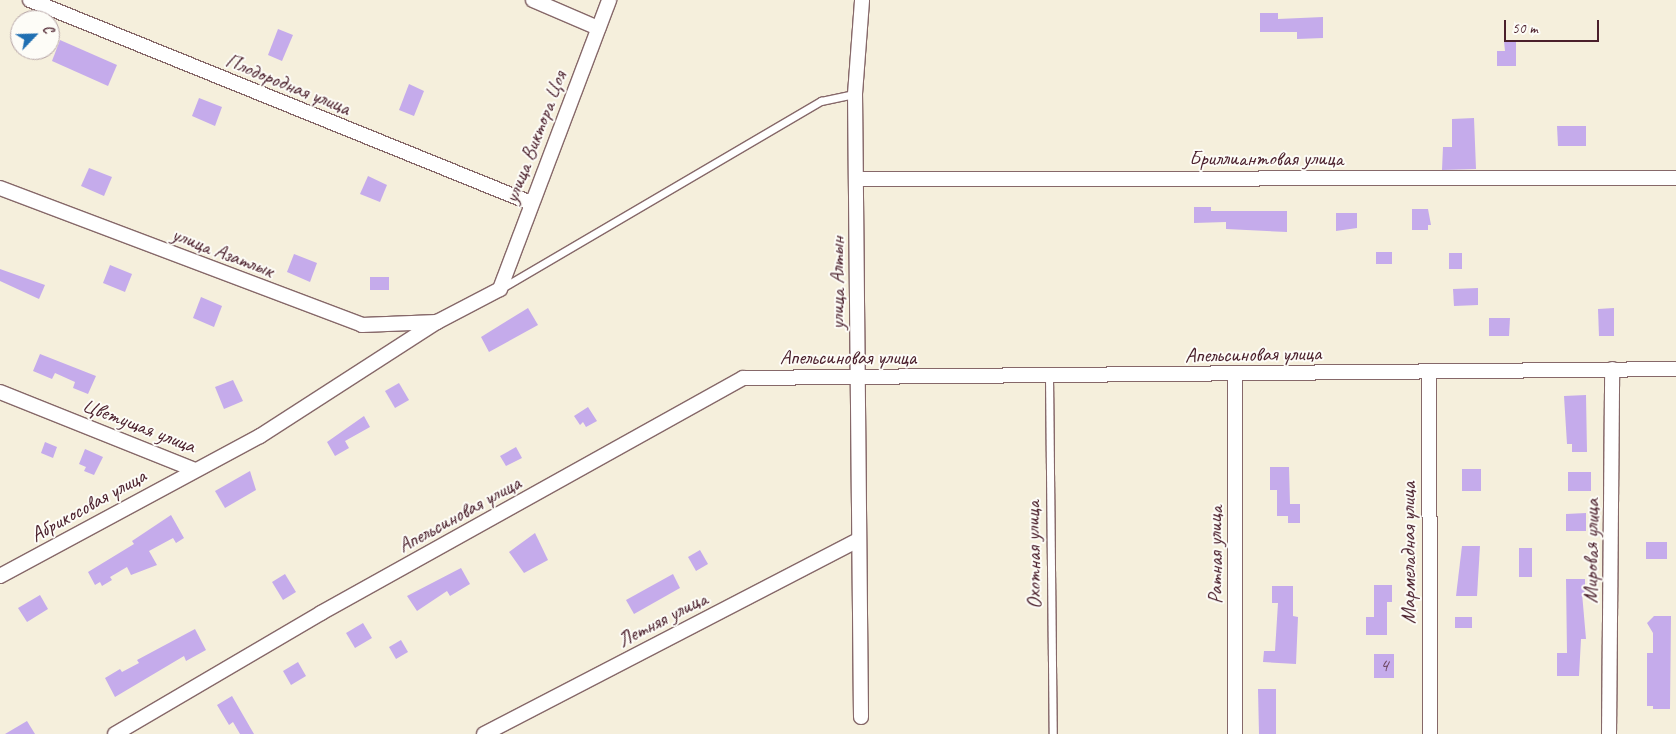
<!DOCTYPE html>
<html>
<head>
<meta charset="utf-8">
<style>
	body { margin:0 }
	#map { position:relative; width:1676px; height:734px; overflow:hidden; background:#f5efdc; font-family:Caveat,sans-serif }
	div>[style] { position:absolute }
	.building>* { inset:0; background:#c5abeb }
	.roads { filter:drop-shadow(1px 0 #866869) drop-shadow(-1px 0 #866869) drop-shadow(0 1px #866869) drop-shadow(0 -1px #866869) }
	.lane>* { height:7px; margin:-3.5px; padding:0 3.5px; transform-origin:3.5px; border-radius:3.5px; background:#fff }
	.street>* { height:14px; margin:-7px; padding:0 7px; transform-origin:7px; border-radius:7px; background:#fff }
	span { translate:-50% -50%; white-space:nowrap; text-align:center; line-height:1.15; -webkit-text-stroke:4px #fdfcf7; paint-order:stroke }
	.number-label { font-size:19px; color:#69425b }
	.number-label span { -webkit-text-stroke-width:0 }
	.street-label { font-size:21px; color:#4a1f2b }
	.north { position:absolute; left:10px; top:10px; width:50px; height:50px; box-sizing:border-box; background:#fdfcf7; border:1px solid #b5a4a5; border-radius:50%; rotate:66deg; font-size:14px; font-weight:700; line-height:20px; text-align:center; color:#4a1f2b }
	.north::after { content:''; display:block; margin:auto; width:18px; height:22px; background:#1f6fb2; clip-path:polygon(50% 0,100% 100%,50% 72%,0 100%) }
	.scale { position:absolute; left:1504px; top:20px; width:95px; height:22px; box-sizing:border-box; border:2px solid #4a1f2b; border-top:0; padding-left:6px; font-size:15px; line-height:18px; white-space:nowrap; color:#4a1f2b; -webkit-text-stroke:4px #fdfcf7; paint-order:stroke }
</style>
</head>
<body>
<div id="map">
	<div class="building">
		<i style="clip-path:polygon(1260px 13px,1278px 13px,1278px 19px,1323px 17px,1323px 38px,1297px 39px,1297px 32px,1260px 32px)"></i>
		<i style="clip-path:polygon(278px 29px,293px 35px,282px 61px,268px 55px)"></i>
		<i style="clip-path:polygon(60px 40px,117px 65px,108px 86px,52px 61px)"></i>
		<i style="clip-path:polygon(1504px 41px,1516px 41px,1516px 66px,1497px 66px,1497px 51px,1505px 51px)"></i>
		<i style="clip-path:polygon(409px 84px,424px 91px,414px 116px,399px 110px)"></i>
		<i style="clip-path:polygon(199px 98px,222px 107px,215px 126px,192px 116px)"></i>
		<i style="clip-path:polygon(1474px 118px,1476px 169px,1442px 170px,1443px 147px,1452px 147px,1452px 119px)"></i>
		<i style="clip-path:polygon(1557px 126px,1586px 126px,1586px 146px,1558px 146px)"></i>
		<i style="clip-path:polygon(89px 168px,112px 177px,104px 196px,81px 186px)"></i>
		<i style="clip-path:polygon(368px 176px,387px 185px,380px 202px,360px 194px)"></i>
		<i style="clip-path:polygon(1194px 207px,1211px 207px,1211px 211px,1287px 211px,1287px 232px,1226px 229px,1226px 222px,1194px 223px)"></i>
		<i style="clip-path:polygon(1412px 209px,1428px 209px,1431px 225px,1428px 225px,1428px 230px,1412px 230px)"></i>
		<i style="clip-path:polygon(1336px 213px,1357px 213px,1357px 228px,1336px 231px)"></i>
		<i style="clip-path:polygon(1376px 252px,1392px 252px,1392px 264px,1376px 264px)"></i>
		<i style="clip-path:polygon(1449px 253px,1462px 253px,1462px 269px,1449px 269px)"></i>
		<i style="clip-path:polygon(294px 254px,317px 263px,310px 282px,287px 272px)"></i>
		<i style="clip-path:polygon(110px 265px,132px 274px,125px 292px,103px 283px)"></i>
		<i style="clip-path:polygon(0 269px,45px 285px,39px 299px,0 281px)"></i>
		<i style="clip-path:polygon(370px 277px,389px 277px,389px 290px,370px 290px)"></i>
		<i style="clip-path:polygon(1478px 288px,1478px 305px,1454px 306px,1453px 289px)"></i>
		<i style="clip-path:polygon(201px 297px,222px 306px,214px 327px,193px 318px)"></i>
		<i style="clip-path:polygon(528px 308px,538px 325px,489px 352px,481px 337px)"></i>
		<i style="clip-path:polygon(1614px 308px,1614px 336px,1599px 336px,1598px 309px)"></i>
		<i style="clip-path:polygon(1489px 318px,1510px 318px,1509px 336px,1489px 336px)"></i>
		<i style="clip-path:polygon(40px 354px,96px 376px,88px 394px,73px 388px,75px 382px,55px 373px,52px 379px,33px 371px)"></i>
		<i style="clip-path:polygon(233px 380px,243px 401px,224px 409px,215px 387px)"></i>
		<i style="clip-path:polygon(399px 383px,409px 400px,395px 408px,385px 391px)"></i>
		<i style="clip-path:polygon(1586px 395px,1587px 452px,1572px 452px,1572px 444px,1567px 444px,1564px 396px)"></i>
		<i style="clip-path:polygon(588px 407px,597px 421px,586px 427px,583px 422px,580px 425px,574px 416px)"></i>
		<i style="clip-path:polygon(364px 416px,370px 427px,345px 441px,349px 448px,335px 456px,327px 442px)"></i>
		<i style="clip-path:polygon(45px 442px,57px 447px,53px 458px,41px 453px)"></i>
		<i style="clip-path:polygon(516px 447px,522px 458px,506px 466px,500px 456px)"></i>
		<i style="clip-path:polygon(85px 449px,103px 457px,94px 475px,84px 471px,86px 467px,79px 464px)"></i>
		<i style="clip-path:polygon(1270px 467px,1289px 467px,1290px 504px,1300px 504px,1300px 523px,1288px 523px,1288px 516px,1277px 516px,1277px 490px,1270px 490px)"></i>
		<i style="clip-path:polygon(1462px 469px,1481px 469px,1481px 491px,1462px 491px)"></i>
		<i style="clip-path:polygon(250px 471px,256px 490px,225px 508px,215px 491px)"></i>
		<i style="clip-path:polygon(1568px 472px,1591px 472px,1591px 491px,1568px 491px)"></i>
		<i style="clip-path:polygon(1586px 513px,1586px 531px,1566px 531px,1566px 514px)"></i>
		<i style="clip-path:polygon(171px 515px,184px 538px,176px 543px,173px 538px,149px 551px,157px 565px,131px 575px,127px 567px,110px 577px,112px 580px,102px 586px,100px 582px,95px 585px,88px 572px,134px 544px,132px 541px)"></i>
		<i style="clip-path:polygon(535px 533px,548px 560px,524px 573px,509px 552px)"></i>
		<i style="clip-path:polygon(1646px 542px,1667px 542px,1667px 559px,1646px 559px)"></i>
		<i style="clip-path:polygon(1462px 546px,1480px 546px,1477px 596px,1456px 596px)"></i>
		<i style="clip-path:polygon(1519px 548px,1532px 548px,1532px 577px,1519px 577px)"></i>
		<i style="clip-path:polygon(700px 550px,708px 564px,696px 571px,688px 557px)"></i>
		<i style="clip-path:polygon(461px 568px,470px 584px,450px 596px,447px 591px,417px 611px,407px 596px)"></i>
		<i style="clip-path:polygon(285px 574px,296px 592px,283px 600px,272px 582px)"></i>
		<i style="clip-path:polygon(673px 574px,680px 588px,634px 614px,626px 600px)"></i>
		<i style="clip-path:polygon(1566px 579px,1585px 579px,1585px 593px,1582px 593px,1586px 639px,1581px 639px,1579px 676px,1557px 676px,1557px 653px,1567px 653px)"></i>
		<i style="clip-path:polygon(1374px 585px,1392px 585px,1392px 602px,1387px 602px,1387px 635px,1366px 635px,1366px 617px,1374px 617px)"></i>
		<i style="clip-path:polygon(1272px 586px,1293px 586px,1293px 616px,1298px 617px,1296px 664px,1263px 662px,1264px 651px,1275px 651px,1278px 603px,1272px 603px)"></i>
		<i style="clip-path:polygon(40px 595px,48px 609px,27px 622px,18px 608px)"></i>
		<i style="clip-path:polygon(1654px 616px,1671px 616px,1670px 709px,1653px 709px,1653px 706px,1647px 706px,1647px 653px,1653px 653px,1653px 633px,1647px 623px)"></i>
		<i style="clip-path:polygon(1455px 617px,1472px 617px,1472px 628px,1455px 628px)"></i>
		<i style="clip-path:polygon(363px 623px,372px 638px,355px 648px,346px 633px)"></i>
		<i style="clip-path:polygon(195px 629px,206px 650px,186px 661px,184px 656px,115px 697px,105px 678px,120px 669px,122px 672px,139px 663px,137px 660px)"></i>
		<i style="clip-path:polygon(401px 640px,408px 652px,396px 659px,389px 647px)"></i>
		<i style="clip-path:polygon(1374px 654px,1394px 654px,1394px 678px,1374px 678px)"></i>
		<i style="clip-path:polygon(298px 662px,306px 676px,291px 685px,283px 671px)"></i>
		<i style="clip-path:polygon(1258px 689px,1276px 689px,1276px 734px,1259px 734px)"></i>
		<i style="clip-path:polygon(232px 696px,254px 734px,240px 734px,233px 722px,229px 725px,217px 705px)"></i>
		<i style="clip-path:polygon(27px 721px,35px 734px,5px 734px)"></i>
	</div>
	<div class="roads">
		<div class="lane">
			<i style="left:502px;top:288px;width:370px;rotate:-30.4deg"></i>
			<i style="left:821px;top:101px;width:35px;rotate:-12deg"></i>
			<i style="left:1049px;top:376px;width:358px;rotate:89.4deg"></i>
		</div>
		<div class="street">
			<i style="left:30px;top:0;width:541px;rotate:22.06deg"></i>
			<i style="left:533px;top:0;width:71px;rotate:23.3deg"></i>
			<i style="left:857px;top:179px;width:819px;rotate:-0.07deg"></i>
			<i style="left:0;top:188px;width:387px;rotate:20.7deg"></i>
			<i style="left:362px;top:325px;width:75px;rotate:-2.3deg"></i>
			<i style="left:1429px;top:371px;width:363px;rotate:89.8deg"></i>
			<i style="left:1235px;top:375px;width:359px;rotate:90deg"></i>
			<i style="left:0;top:392px;width:210px;rotate:21.8deg"></i>
			<i style="left:0;top:576px;width:295px;rotate:-28.3deg"></i>
			<i style="left:260px;top:436px;width:211px;rotate:-32.8deg"></i>
			<i style="left:437px;top:322px;width:71px;rotate:-27.6deg"></i>
			<i style="left:500px;top:289px;width:309px;rotate:-69.3deg"></i>
			<i style="left:861px;top:717px;width:623px;rotate:-90.55deg"></i>
			<i style="left:855px;top:94px;width:94px;rotate:-85.7deg"></i>
			<i style="left:115px;top:734px;width:239px;rotate:-30.4deg"></i>
			<i style="left:321px;top:613px;width:483px;rotate:-29.1deg"></i>
			<i style="left:743px;top:378px;width:933px;rotate:-0.55deg"></i>
			<i style="left:484px;top:734px;width:421px;rotate:-27.4deg"></i>
			<i style="left:1609px;top:734px;width:365px;rotate:-89.5deg"></i>
		</div>
	</div>
	<div class="number-label">
		<span style="left:1384px;top:666px">4</span>
	</div>
	<div class="street-label">
		<span style="left:288px;top:84px;rotate:22deg">Плодородная улица</span>
		<span style="left:535px;top:137px;rotate:-69deg">улица Виктора Цоя</span>
		<span style="left:1266px;top:158px">Бриллиантовая улица</span>
		<span style="left:223px;top:252px;rotate:21deg">улица Азатлык</span>
		<span style="left:837px;top:283px;rotate:-90deg">улица Алтын</span>
		<span style="left:1253px;top:354px;rotate:-1deg">Апельсиновая улица</span>
		<span style="left:848px;top:357px">Апельсиновая улица</span>
		<span style="left:139px;top:425px;rotate:21deg">Цветущая улица</span>
		<span style="left:88px;top:505px;rotate:-29deg">Абрикосовая улица</span>
		<span style="left:459px;top:514px;rotate:-29deg">Апельсиновая улица</span>
		<span style="left:1591px;top:551px;rotate:-89deg">Мировая улица</span>
		<span style="left:1408px;top:553px;rotate:-90deg">Мармеладная улица</span>
		<span style="left:1033px;top:555px;rotate:-91deg">Охотная улица</span>
		<span style="left:1215px;top:555px;rotate:-90deg">Ратная улица</span>
		<span style="left:662px;top:619px;rotate:-27deg">Летняя улица</span>
	</div>
	<div class="north">С</div>
	<div class="scale">50 m</div>
</div>
</body>
</html>
